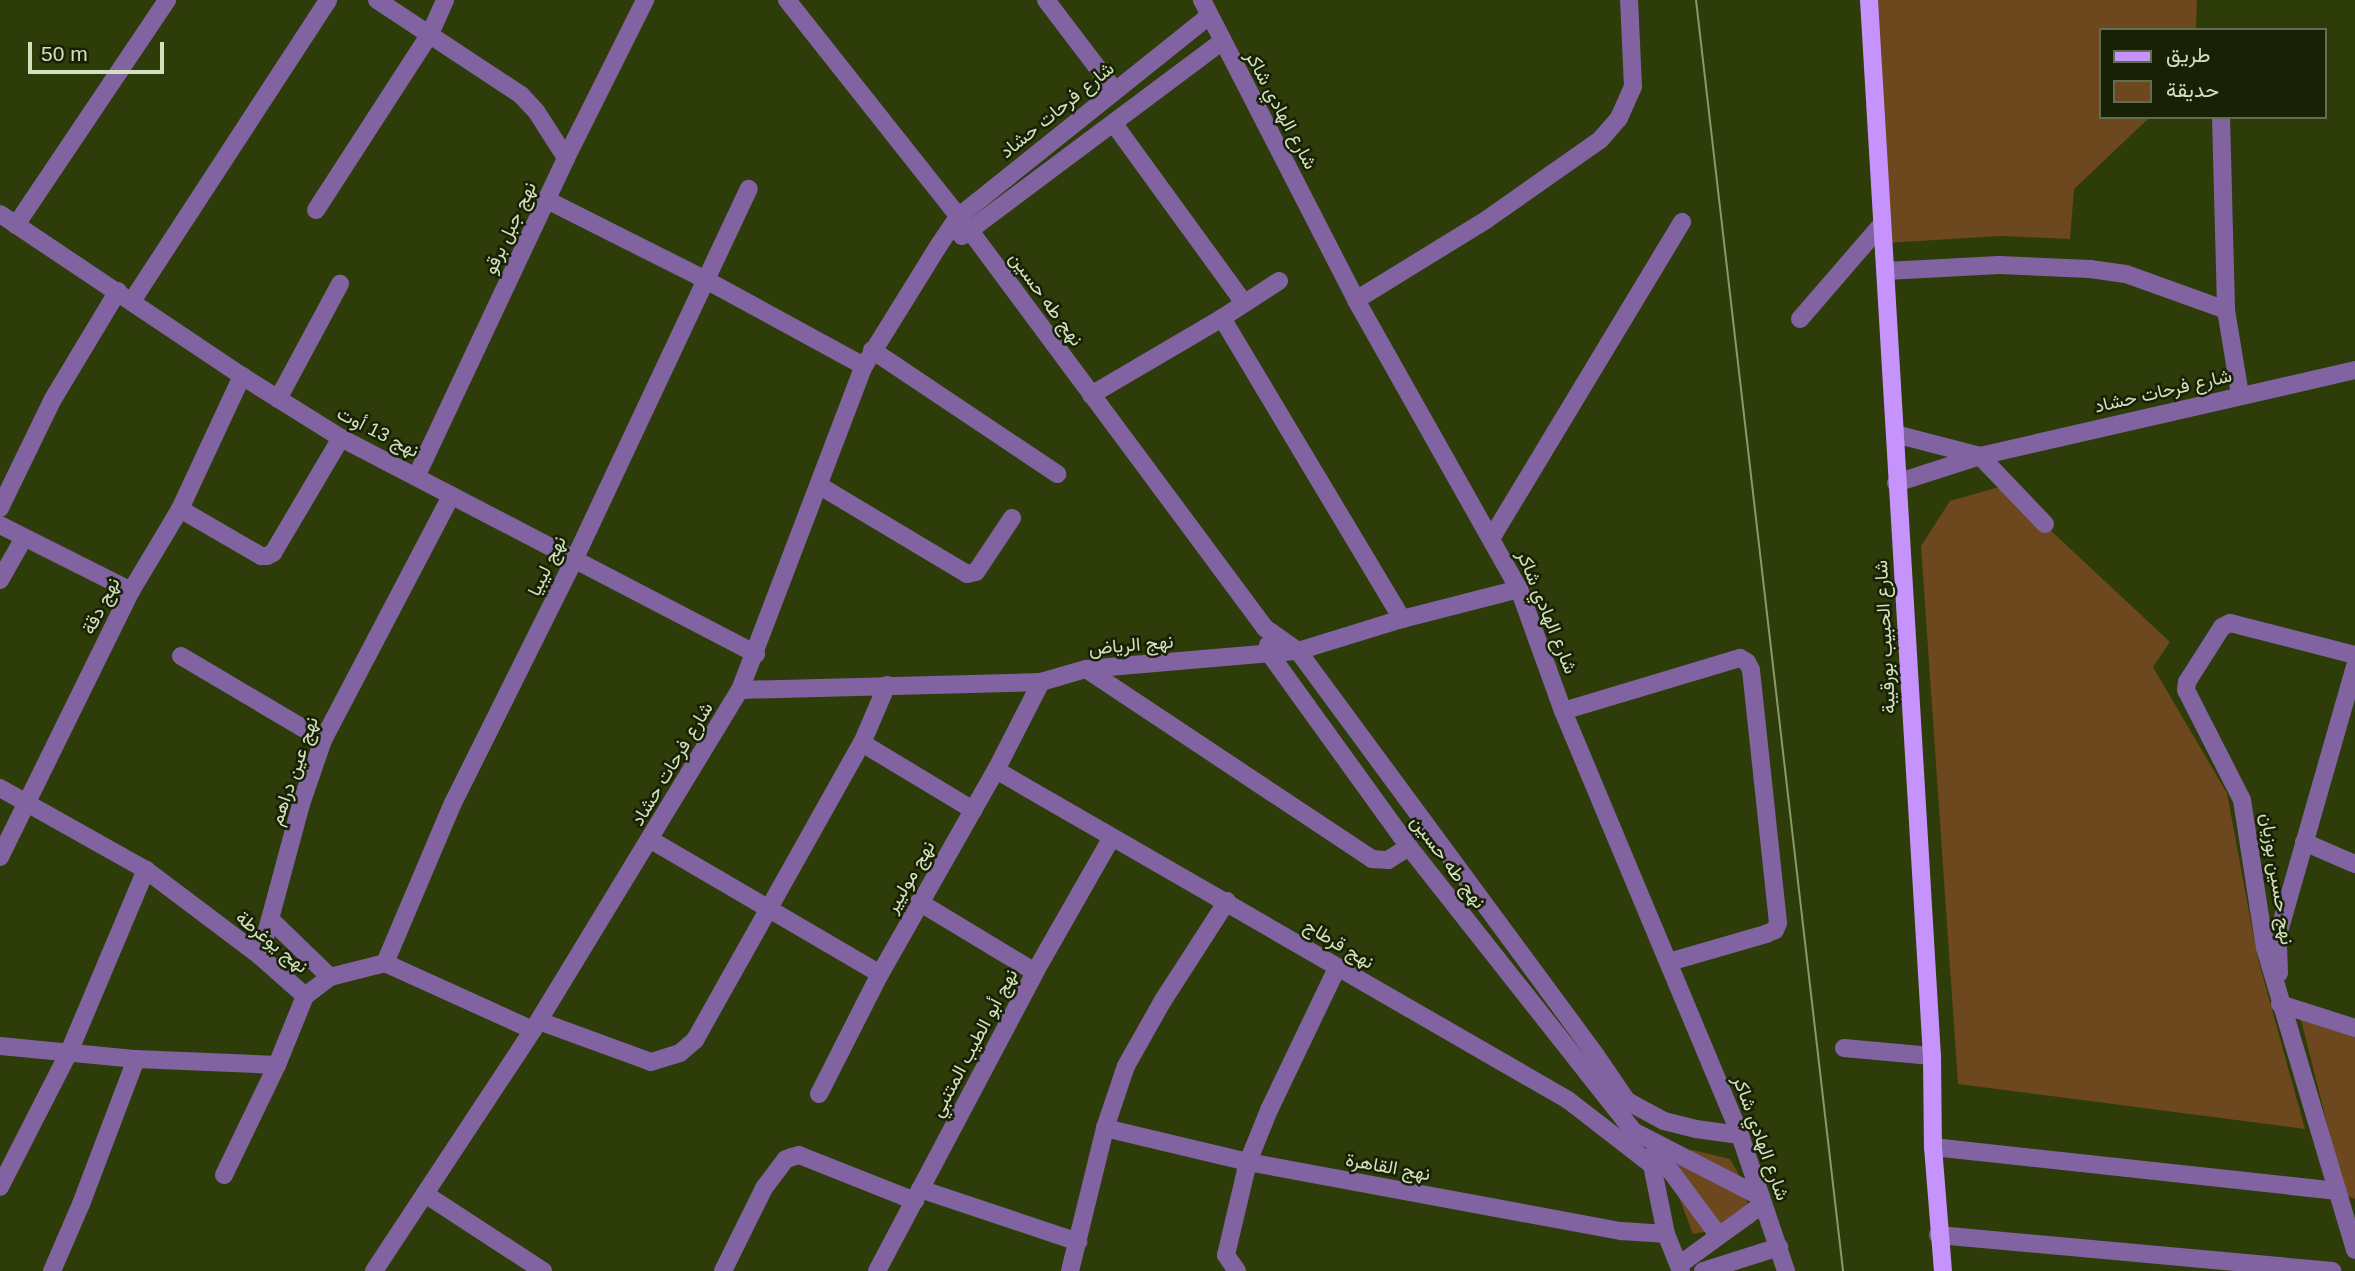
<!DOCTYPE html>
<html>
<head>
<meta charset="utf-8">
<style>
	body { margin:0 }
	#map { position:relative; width:2355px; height:1271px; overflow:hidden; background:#2d3c08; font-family:Helvetica,Vazirmatn,sans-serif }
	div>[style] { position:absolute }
	.green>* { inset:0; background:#6d471d }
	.minor>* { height:18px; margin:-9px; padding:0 9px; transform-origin:9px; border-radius:9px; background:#8163a2 }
	.major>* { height:18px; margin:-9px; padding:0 9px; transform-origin:9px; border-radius:9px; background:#c693fc }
	.tram>* { height:2px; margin:-1px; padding:0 1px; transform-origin:1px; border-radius:1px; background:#8a986e }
	span { translate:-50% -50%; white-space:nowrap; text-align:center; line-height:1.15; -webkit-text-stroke:5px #182106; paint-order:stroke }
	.street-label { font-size:19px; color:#d2e0be }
	.legend { position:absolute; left:2099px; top:28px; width:228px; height:91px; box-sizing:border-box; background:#182106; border:2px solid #626d50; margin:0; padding:9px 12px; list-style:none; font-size:21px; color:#d2e0be }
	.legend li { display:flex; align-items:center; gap:14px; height:35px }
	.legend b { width:35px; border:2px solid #626d50 }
	.scale { position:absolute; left:28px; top:42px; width:136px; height:32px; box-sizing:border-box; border:4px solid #d2e0be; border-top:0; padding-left:9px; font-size:21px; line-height:24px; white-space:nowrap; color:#d2e0be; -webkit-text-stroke:5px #182106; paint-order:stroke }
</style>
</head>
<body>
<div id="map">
	<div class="green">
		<i style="clip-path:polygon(1872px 0,2197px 0,2196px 30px,2101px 30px,2101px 117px,2150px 117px,2074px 189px,2070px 239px,2000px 236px,1886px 243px)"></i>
		<i style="clip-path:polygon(2003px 486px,2170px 642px,2153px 667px,2227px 793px,2257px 955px,2305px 1129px,1958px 1084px,1921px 546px,1950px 501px)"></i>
		<i style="clip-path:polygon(2300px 1016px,2355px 1037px,2355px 1199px,2345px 1195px)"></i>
		<i style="clip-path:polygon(1679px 1150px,1693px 1150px,1730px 1159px,1738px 1173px,1754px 1223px,1693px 1234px,1675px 1187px)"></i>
	</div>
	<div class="minor">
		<i style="left:377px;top:0;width:173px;rotate:33.4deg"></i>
		<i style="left:521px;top:95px;width:22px;rotate:47deg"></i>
		<i style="left:536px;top:111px;width:56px;rotate:57.4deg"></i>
		<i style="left:787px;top:0;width:296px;rotate:51.6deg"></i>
		<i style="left:971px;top:232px;width:493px;rotate:53.4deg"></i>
		<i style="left:1265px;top:628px;width:40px;rotate:34.9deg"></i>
		<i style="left:1298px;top:651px;width:501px;rotate:53.61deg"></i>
		<i style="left:1595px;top:1054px;width:57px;rotate:55.8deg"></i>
		<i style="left:1627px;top:1101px;width:42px;rotate:28.4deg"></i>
		<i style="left:1664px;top:1121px;width:33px;rotate:14deg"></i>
		<i style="left:1696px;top:1129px;width:44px;rotate:7.8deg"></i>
		<i style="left:1046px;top:0;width:114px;rotate:52.8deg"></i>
		<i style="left:1202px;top:0;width:337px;rotate:62.8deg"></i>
		<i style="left:1356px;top:300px;width:332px;rotate:60.6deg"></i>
		<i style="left:1519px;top:589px;width:130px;rotate:70.2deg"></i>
		<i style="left:1563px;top:711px;width:459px;rotate:67.3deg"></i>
		<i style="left:1740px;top:1135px;width:144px;rotate:71.3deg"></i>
		<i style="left:2221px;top:117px;width:193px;rotate:88.5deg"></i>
		<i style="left:2226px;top:310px;width:86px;rotate:80.6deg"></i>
		<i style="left:1114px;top:124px;width:221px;rotate:54deg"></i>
		<i style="left:547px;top:200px;width:178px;rotate:26.7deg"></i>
		<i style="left:706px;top:280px;width:180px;rotate:28.6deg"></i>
		<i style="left:316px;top:210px;width:210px;rotate:-57.1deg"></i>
		<i style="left:430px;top:34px;width:37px;rotate:-66deg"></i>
		<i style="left:0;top:214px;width:291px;rotate:33.8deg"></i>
		<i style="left:242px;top:376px;width:117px;rotate:32.1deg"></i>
		<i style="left:341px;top:438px;width:468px;rotate:27.5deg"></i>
		<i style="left:16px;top:225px;width:271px;rotate:-56.1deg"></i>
		<i style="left:962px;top:236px;width:324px;rotate:-36.8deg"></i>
		<i style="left:1886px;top:271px;width:113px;rotate:-3deg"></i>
		<i style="left:1999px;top:265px;width:91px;rotate:2.5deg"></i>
		<i style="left:2090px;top:269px;width:36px;rotate:8deg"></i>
		<i style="left:2126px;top:274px;width:106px;rotate:19.8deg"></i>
		<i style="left:1356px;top:300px;width:153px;rotate:-31.6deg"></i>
		<i style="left:1486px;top:220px;width:139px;rotate:-35.1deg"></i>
		<i style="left:1600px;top:140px;width:29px;rotate:-49deg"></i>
		<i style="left:1619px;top:118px;width:34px;rotate:-66deg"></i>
		<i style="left:1633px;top:87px;width:87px;rotate:-92.6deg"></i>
		<i style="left:132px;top:301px;width:359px;rotate:-56.9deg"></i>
		<i style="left:1222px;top:318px;width:351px;rotate:59.1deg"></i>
		<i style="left:1800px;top:319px;width:124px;rotate:-49.2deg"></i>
		<i style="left:872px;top:350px;width:223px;rotate:33.8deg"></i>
		<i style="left:1091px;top:395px;width:152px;rotate:-30.4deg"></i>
		<i style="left:1222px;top:318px;width:68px;rotate:-33deg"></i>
		<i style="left:278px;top:399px;width:131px;rotate:-61.7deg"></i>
		<i style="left:1895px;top:434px;width:88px;rotate:14.5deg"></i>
		<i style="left:1980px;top:456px;width:94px;rotate:46.3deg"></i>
		<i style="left:417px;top:475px;width:350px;rotate:-64.8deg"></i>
		<i style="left:566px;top:158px;width:177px;rotate:-63.4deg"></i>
		<i style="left:1896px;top:483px;width:88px;rotate:-17.8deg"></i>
		<i style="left:1980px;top:456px;width:385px;rotate:-12.9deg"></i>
		<i style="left:820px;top:486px;width:171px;rotate:30.9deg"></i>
		<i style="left:967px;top:574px;width:9px;rotate:-13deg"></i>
		<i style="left:976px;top:572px;width:65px;rotate:-56.3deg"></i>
		<i style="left:0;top:508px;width:121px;rotate:-64.1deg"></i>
		<i style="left:53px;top:399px;width:126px;rotate:-59deg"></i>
		<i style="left:180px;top:509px;width:94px;rotate:30.1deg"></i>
		<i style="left:261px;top:556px;width:6px"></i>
		<i style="left:267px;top:556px;width:7px;rotate:-27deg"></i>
		<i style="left:273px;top:553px;width:134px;rotate:-59.4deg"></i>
		<i style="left:0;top:525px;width:147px;rotate:26.7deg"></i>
		<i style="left:1492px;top:537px;width:368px;rotate:-58.9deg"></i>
		<i style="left:0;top:580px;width:48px;rotate:-60.3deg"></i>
		<i style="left:1268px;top:645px;width:8px;rotate:83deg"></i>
		<i style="left:1269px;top:653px;width:239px;rotate:54.2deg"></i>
		<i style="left:1409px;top:847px;width:362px;rotate:51.7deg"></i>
		<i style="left:1633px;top:1131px;width:144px;rotate:27.3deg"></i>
		<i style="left:2355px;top:655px;width:129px;rotate:-165.6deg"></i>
		<i style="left:2230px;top:623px;width:9px;rotate:153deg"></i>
		<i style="left:2222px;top:627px;width:65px;rotate:122.5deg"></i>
		<i style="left:2187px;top:682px;width:8px;rotate:97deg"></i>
		<i style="left:2186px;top:690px;width:123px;rotate:63deg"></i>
		<i style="left:2242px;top:800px;width:150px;rotate:81.2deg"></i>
		<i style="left:2265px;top:948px;width:315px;rotate:73.4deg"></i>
		<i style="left:181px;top:656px;width:165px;rotate:30.6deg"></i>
		<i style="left:1086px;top:669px;width:343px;rotate:33.6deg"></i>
		<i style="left:1372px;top:859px;width:16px;rotate:4deg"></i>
		<i style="left:1388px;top:860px;width:25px;rotate:-32deg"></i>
		<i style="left:740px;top:690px;width:301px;rotate:-1.5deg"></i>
		<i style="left:1041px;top:682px;width:47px;rotate:-16.1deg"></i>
		<i style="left:1086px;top:669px;width:213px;rotate:-4.9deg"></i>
		<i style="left:1298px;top:651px;width:109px;rotate:-17.1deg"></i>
		<i style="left:1402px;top:619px;width:121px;rotate:-14.4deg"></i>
		<i style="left:1563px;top:711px;width:185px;rotate:-16.7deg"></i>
		<i style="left:1740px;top:658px;width:8px;rotate:30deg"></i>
		<i style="left:1747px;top:662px;width:9px;rotate:63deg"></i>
		<i style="left:1751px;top:670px;width:254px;rotate:83.9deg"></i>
		<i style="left:1778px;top:923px;width:8px;rotate:113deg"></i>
		<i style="left:1775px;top:930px;width:10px;rotate:156deg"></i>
		<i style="left:1766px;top:934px;width:101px;rotate:163.9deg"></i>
		<i style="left:862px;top:743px;width:130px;rotate:31.1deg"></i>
		<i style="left:996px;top:770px;width:660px;rotate:29.98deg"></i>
		<i style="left:1568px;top:1100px;width:106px;rotate:37.7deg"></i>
		<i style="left:0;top:788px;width:167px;rotate:29.3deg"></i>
		<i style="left:146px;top:870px;width:143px;rotate:37deg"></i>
		<i style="left:260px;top:956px;width:60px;rotate:41.6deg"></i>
		<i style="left:651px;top:840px;width:265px;rotate:30.3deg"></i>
		<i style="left:2304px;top:842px;width:56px;rotate:23.3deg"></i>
		<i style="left:0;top:857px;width:297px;rotate:-63.8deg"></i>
		<i style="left:131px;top:591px;width:96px;rotate:-59.1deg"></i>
		<i style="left:180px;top:509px;width:147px;rotate:-65deg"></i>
		<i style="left:919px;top:902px;width:135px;rotate:31.1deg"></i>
		<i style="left:260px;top:956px;width:38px;rotate:-75deg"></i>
		<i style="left:385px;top:963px;width:174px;rotate:-67deg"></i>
		<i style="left:453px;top:803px;width:274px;rotate:-63.5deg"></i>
		<i style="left:575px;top:558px;width:408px;rotate:-64.8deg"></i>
		<i style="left:2279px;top:973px;width:38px;rotate:-92deg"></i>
		<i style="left:2278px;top:935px;width:280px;rotate:-74deg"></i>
		<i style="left:330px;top:977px;width:83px;rotate:-136deg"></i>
		<i style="left:270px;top:919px;width:119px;rotate:-74.9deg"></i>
		<i style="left:301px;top:804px;width:68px;rotate:-71deg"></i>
		<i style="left:323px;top:740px;width:276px;rotate:-62.3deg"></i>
		<i style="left:305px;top:996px;width:31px;rotate:-37deg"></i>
		<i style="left:330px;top:977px;width:57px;rotate:-14.3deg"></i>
		<i style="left:385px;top:963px;width:162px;rotate:24.4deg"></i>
		<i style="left:2280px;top:1004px;width:79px;rotate:17.7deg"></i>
		<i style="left:539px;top:1021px;width:119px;rotate:20.1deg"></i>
		<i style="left:651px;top:1062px;width:30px;rotate:-17deg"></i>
		<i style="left:680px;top:1053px;width:20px;rotate:-41deg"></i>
		<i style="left:695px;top:1040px;width:341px;rotate:-60.7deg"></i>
		<i style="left:862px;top:743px;width:63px;rotate:-66.7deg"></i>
		<i style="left:0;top:1046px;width:137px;rotate:5.5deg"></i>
		<i style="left:136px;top:1059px;width:141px;rotate:2.4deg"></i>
		<i style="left:1844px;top:1048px;width:88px;rotate:5.2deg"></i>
		<i style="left:819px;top:1094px;width:135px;rotate:-63.1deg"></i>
		<i style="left:880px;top:974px;width:235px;rotate:-60.4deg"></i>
		<i style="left:996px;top:770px;width:99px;rotate:-62.9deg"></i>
		<i style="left:1105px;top:1128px;width:147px;rotate:13.4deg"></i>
		<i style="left:1248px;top:1162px;width:380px;rotate:10.5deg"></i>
		<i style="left:1622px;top:1231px;width:44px;rotate:3.9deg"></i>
		<i style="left:1933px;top:1147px;width:407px;rotate:6.2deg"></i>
		<i style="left:1655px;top:1150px;width:107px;rotate:53.3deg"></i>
		<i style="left:1654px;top:1156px;width:9px;rotate:103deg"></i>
		<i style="left:1652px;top:1165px;width:70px;rotate:78.5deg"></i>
		<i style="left:1666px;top:1234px;width:40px;rotate:68deg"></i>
		<i style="left:224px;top:1175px;width:122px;rotate:-64.3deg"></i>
		<i style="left:277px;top:1065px;width:74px;rotate:-67.9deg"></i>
		<i style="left:0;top:1187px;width:152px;rotate:-62.9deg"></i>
		<i style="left:69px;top:1052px;width:198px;rotate:-67.1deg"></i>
		<i style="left:920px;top:1189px;width:167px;rotate:18.5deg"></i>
		<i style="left:425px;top:1194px;width:141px;rotate:33.1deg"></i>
		<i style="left:1938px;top:1235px;width:396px;rotate:5.2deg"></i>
		<i style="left:1679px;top:1265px;width:104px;rotate:-36deg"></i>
		<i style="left:52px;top:1271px;width:73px;rotate:-66.6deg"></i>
		<i style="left:81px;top:1204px;width:155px;rotate:-69.2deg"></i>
		<i style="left:374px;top:1271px;width:289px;rotate:-56.6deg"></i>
		<i style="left:533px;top:1030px;width:398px;rotate:-58.7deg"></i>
		<i style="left:740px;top:690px;width:347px;rotate:-69.1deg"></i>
		<i style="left:864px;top:366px;width:142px;rotate:-58.2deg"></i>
		<i style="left:939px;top:245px;width:34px;rotate:-56deg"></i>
		<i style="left:958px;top:217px;width:322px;rotate:-38.7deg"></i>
		<i style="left:723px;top:1271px;width:93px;rotate:-63.7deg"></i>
		<i style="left:764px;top:1188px;width:36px;rotate:-53deg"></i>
		<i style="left:786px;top:1159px;width:6px;rotate:-18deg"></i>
		<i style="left:792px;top:1157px;width:7px;rotate:-16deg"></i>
		<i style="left:799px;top:1155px;width:125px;rotate:21.6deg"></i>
		<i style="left:877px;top:1271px;width:338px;rotate:-62.1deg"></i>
		<i style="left:1035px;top:972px;width:155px;rotate:-60.3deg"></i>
		<i style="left:1070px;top:1271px;width:147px;rotate:-76.2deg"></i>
		<i style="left:1105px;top:1128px;width:65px;rotate:-71.3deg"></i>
		<i style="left:1126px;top:1066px;width:73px;rotate:-60.6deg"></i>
		<i style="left:1162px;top:1002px;width:120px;rotate:-57.2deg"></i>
		<i style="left:1237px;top:1271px;width:19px;rotate:-125deg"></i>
		<i style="left:1226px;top:1255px;width:96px;rotate:-76.7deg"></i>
		<i style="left:1248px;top:1162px;width:56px;rotate:-68deg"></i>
		<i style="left:1269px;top:1110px;width:157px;rotate:-64.4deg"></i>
		<i style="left:1703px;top:1271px;width:80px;rotate:-17.5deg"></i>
	</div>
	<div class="major">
		<i style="left:1869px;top:0;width:1058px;rotate:86.59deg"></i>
		<i style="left:1932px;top:1056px;width:91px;rotate:89.4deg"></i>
		<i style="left:1933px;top:1147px;width:124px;rotate:85.4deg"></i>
	</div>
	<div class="tram">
		<i style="left:1696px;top:0;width:1279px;rotate:83.4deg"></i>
	</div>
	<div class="street-label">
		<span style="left:1057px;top:110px;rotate:-39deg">شارع فرحات حشاد</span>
		<span style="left:1281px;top:110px;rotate:62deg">شارع الهادي شاكر</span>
		<span style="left:510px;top:228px;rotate:-65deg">نهج جبل برقو</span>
		<span style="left:1046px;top:299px;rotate:54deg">نهج طه حسين</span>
		<span style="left:2163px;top:391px;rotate:-13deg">شارع فرحات حشاد</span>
		<span style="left:378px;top:432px;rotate:27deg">نهج 13 أوت</span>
		<span style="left:547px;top:566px;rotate:-64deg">نهج ليبيا</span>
		<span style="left:101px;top:606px;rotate:-63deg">نهج دقة</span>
		<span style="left:1547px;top:612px;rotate:68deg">شارع الهادي شاكر</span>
		<span style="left:1885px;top:637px;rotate:-93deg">شارع الحبيب بورقيبة</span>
		<span style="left:1131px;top:645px;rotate:-5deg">نهج الرياض</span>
		<span style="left:672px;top:764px;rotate:-59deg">شارع فرحات حشاد</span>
		<span style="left:294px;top:771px;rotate:-71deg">نهج عين دراهم</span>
		<span style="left:1448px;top:862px;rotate:53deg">نهج طه حسين</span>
		<span style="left:910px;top:877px;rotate:-60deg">نهج موليير</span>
		<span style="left:2277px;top:879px;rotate:81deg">نهج حسين بوزيان</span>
		<span style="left:272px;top:942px;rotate:39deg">نهج يوغرطة</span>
		<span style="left:1339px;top:944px;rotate:31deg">نهج قرطاج</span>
		<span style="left:974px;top:1043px;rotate:-62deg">نهج أبو الطيب المتنبي</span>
		<span style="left:1761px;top:1138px;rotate:70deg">شارع الهادي شاكر</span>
		<span style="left:1388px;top:1167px;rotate:10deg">نهج القاهرة</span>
	</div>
	<ul class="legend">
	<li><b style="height:9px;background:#c693fc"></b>طريق</li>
	<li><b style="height:19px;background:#6d471d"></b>حديقة</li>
	</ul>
	<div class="scale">50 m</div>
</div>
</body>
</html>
